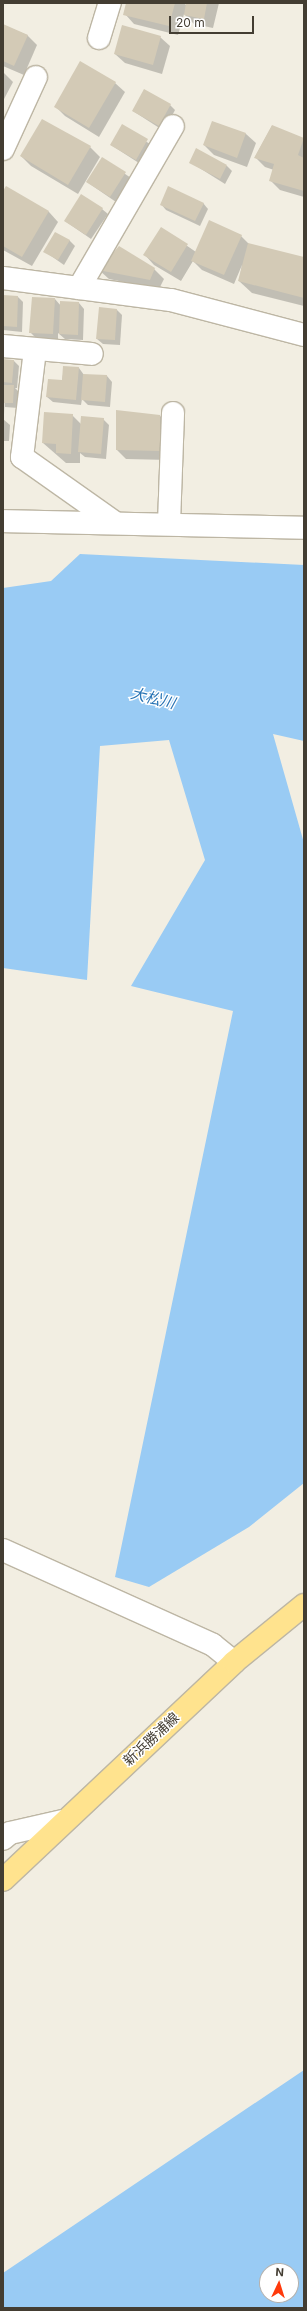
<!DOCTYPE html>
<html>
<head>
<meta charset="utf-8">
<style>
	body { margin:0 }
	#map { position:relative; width:307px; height:2311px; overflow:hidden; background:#f2eee2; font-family:Inter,"Noto Sans JP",sans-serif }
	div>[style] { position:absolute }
	.water>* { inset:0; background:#99cbf4 }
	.shadow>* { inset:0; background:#0003 }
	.building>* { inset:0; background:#d3cab6 }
	.roads { filter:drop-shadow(1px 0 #bdb6a4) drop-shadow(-1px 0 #bdb6a4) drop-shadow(0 1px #bdb6a4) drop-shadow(0 -1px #bdb6a4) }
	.minor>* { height:22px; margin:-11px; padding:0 11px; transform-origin:11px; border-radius:11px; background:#fff }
	.major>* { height:22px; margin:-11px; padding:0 11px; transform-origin:11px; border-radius:11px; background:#ffe38e }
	span { translate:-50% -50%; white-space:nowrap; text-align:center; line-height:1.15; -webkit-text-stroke:3px #fff; paint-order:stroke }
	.street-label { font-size:14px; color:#433d32 }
	.water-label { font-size:15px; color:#2773b4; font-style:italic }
	.frame { position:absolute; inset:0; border:4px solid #433d32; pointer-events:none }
	.north { position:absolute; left:259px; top:2263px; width:40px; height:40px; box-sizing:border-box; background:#fff; border:1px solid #b4b1ad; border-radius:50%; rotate:4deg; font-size:11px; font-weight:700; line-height:16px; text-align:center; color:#433d32 }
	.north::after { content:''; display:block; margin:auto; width:14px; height:18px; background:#ff3a0c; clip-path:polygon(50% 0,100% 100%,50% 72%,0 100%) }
	.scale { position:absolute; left:169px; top:16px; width:85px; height:18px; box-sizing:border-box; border:2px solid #433d32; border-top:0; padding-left:5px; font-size:12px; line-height:14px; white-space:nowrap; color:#433d32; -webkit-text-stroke:3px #fff; paint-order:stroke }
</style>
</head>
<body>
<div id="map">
	<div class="water">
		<i style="clip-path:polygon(80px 554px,304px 565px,304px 741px,273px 734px,304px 843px,304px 1483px,249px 1527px,149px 1587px,115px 1577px,233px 1011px,131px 986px,205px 860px,169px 740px,100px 746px,87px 980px,3px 968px,3px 588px,51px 581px)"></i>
		<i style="clip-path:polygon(evenodd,304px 2070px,304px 2308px,3px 2308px,3px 2273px,304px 2070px,267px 2271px,291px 2271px,291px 2295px,267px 2295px,267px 2271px)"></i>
	</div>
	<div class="shadow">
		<i style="clip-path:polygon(127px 3px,184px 3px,187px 6px,187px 3px,219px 3px,213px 28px,194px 24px,184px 14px,178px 35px,134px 24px,125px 14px)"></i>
		<i style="clip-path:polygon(286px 3px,304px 3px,304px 4px)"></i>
		<i style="clip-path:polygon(3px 25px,27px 35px,37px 45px,24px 75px,3px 66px)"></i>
		<i style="clip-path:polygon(160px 37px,170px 46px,162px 74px,125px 63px,115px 54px)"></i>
		<i style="clip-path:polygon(3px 72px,13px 82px,3px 101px)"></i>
		<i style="clip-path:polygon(115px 83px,125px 92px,99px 137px,65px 116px,55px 106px)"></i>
		<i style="clip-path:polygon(170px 105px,175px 110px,164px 131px,133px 111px)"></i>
		<i style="clip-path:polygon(213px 122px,246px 134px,256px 143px,247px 167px,214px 155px,204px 145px)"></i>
		<i style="clip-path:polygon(122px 126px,153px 146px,142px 165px,111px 145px)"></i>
		<i style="clip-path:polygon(272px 126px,304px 139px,304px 197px,280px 190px,270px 180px,274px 170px,265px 167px,255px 157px)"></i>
		<i style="clip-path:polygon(90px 147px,100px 157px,78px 194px,31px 166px,21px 156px)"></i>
		<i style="clip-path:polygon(102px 158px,131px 178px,116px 202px,87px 182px)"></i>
		<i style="clip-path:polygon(190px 162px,227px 166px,232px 171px,225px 184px)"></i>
		<i style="clip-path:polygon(6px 188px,49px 212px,58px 222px,32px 266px,3px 250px,3px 193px)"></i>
		<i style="clip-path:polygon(203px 203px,208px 209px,200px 226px,166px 210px,161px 204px)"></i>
		<i style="clip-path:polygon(102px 209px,108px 214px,91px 239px,65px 221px)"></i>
		<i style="clip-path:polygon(161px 228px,196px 252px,241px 236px,250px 245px,304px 258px,304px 306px,252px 293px,239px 281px,242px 265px,234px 284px,202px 270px,193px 261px,181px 281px,154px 265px,145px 255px)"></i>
		<i style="clip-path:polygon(69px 240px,75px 246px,64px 265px,44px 251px)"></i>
		<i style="clip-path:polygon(154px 269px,164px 279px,159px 289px,109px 279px,99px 270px)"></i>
		<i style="clip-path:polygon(3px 296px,18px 297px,23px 302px,22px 332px,3px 330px)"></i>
		<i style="clip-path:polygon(55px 299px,61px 306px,79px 303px,84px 309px,83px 340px,65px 339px,58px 333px,58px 339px,36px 338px,30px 332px)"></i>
		<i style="clip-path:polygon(100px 308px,117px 310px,122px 315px,120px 345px,103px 344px,97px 339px)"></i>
		<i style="clip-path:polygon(3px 360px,14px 361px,19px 366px,17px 388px,15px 388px,19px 392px,18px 408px,5px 407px,5px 415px)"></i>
		<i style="clip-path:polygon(64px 367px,79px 368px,84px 375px,107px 376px,112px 382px,110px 407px,88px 405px,82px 399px,81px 405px,53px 402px,47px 397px,62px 381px)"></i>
		<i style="clip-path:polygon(72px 415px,81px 424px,103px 419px,109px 425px,106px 459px,85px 457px,80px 453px,80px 463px,66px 463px,43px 443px)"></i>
		<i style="clip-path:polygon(160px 416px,170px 425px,169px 460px,126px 459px,117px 450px)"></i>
		<i style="clip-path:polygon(3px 419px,10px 425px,9px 441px,3px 441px)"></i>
	</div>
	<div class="building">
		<i style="clip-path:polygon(126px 3px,175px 3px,169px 26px,123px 15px)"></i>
		<i style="clip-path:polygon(186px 3px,207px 3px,204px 19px,184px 15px)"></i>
		<i style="clip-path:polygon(3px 24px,28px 35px,14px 66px,3px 61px)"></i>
		<i style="clip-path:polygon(122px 25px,161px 36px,153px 65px,114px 54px)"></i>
		<i style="clip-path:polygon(80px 61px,116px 82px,89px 128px,54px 107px)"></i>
		<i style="clip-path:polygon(144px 89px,171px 104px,159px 126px,132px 111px)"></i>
		<i style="clip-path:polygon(42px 119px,91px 146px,68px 185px,20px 156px)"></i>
		<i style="clip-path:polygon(212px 121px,246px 133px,237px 158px,203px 145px)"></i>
		<i style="clip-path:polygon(122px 124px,148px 139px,136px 160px,110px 145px)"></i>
		<i style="clip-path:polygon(272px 125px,304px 138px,298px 155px,304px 158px,304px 191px,269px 181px,274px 164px,254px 158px)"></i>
		<i style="clip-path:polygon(196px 148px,227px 165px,220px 179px,189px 163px)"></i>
		<i style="clip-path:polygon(102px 157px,126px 172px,110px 197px,86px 182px)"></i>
		<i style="clip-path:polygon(6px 186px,49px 211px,22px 257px,3px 246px,3px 191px)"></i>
		<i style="clip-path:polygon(168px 186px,204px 203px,195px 221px,160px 205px)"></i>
		<i style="clip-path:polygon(81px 194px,103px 208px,86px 235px,64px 221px)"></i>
		<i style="clip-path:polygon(209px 220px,242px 235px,224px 275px,191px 261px)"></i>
		<i style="clip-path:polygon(161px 227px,188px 244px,171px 272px,143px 255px)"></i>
		<i style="clip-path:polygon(55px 232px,70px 240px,58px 260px,43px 252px)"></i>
		<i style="clip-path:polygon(248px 243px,304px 257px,304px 298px,238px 281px)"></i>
		<i style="clip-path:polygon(119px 246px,155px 268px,150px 280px,98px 270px)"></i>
		<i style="clip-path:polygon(3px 295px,18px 296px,17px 327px,3px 326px)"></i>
		<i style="clip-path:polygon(32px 297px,55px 298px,53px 334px,29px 333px)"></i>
		<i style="clip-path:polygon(60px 301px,79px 302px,78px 335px,59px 334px)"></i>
		<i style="clip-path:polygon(99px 307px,117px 309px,115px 340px,96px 339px)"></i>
		<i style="clip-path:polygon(3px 359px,14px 360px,12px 383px,3px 382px)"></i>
		<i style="clip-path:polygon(63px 366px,79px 367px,76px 400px,46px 397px,48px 379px,62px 380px)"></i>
		<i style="clip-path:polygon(83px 374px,107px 375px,105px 402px,81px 400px)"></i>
		<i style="clip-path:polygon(3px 385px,14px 385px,13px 403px,3px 403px)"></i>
		<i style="clip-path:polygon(116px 410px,160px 415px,160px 451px,116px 450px)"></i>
		<i style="clip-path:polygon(44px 412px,73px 414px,71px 454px,56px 453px,56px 444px,42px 443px)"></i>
		<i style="clip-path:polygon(81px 416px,104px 418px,101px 454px,78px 452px)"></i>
	</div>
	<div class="roads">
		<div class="minor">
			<i style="left:99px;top:38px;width:37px;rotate:-73deg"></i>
			<i style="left:3px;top:149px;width:79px;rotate:-65.4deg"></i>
			<i style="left:3px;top:278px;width:169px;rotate:7.5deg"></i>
			<i style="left:171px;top:300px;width:138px;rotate:14.7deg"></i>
			<i style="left:79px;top:288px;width:187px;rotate:-59.9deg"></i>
			<i style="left:3px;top:346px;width:89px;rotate:5.1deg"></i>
			<i style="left:35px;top:350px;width:108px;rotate:96.9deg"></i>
			<i style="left:22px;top:457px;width:113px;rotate:35.2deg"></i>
			<i style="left:3px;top:521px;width:301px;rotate:1.3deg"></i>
			<i style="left:169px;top:523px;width:110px;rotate:-87.9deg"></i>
			<i style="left:3px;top:1550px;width:230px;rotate:24.3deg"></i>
			<i style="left:213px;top:1645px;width:27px;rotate:39deg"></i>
			<i style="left:3px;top:1839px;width:9px;rotate:-41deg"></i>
			<i style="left:10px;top:1833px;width:54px;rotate:-12.8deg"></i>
		</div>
		<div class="major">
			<i style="left:3px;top:1880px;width:318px;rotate:-43.3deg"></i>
			<i style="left:234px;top:1662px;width:90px;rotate:-39.2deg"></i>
		</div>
	</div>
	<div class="street-label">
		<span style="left:151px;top:1739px;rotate:-43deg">新浜勝浦線</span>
	</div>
	<div class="water-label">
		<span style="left:153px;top:698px;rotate:14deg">大松川</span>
	</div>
	<div class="frame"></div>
	<div class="north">N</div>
	<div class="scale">20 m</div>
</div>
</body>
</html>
